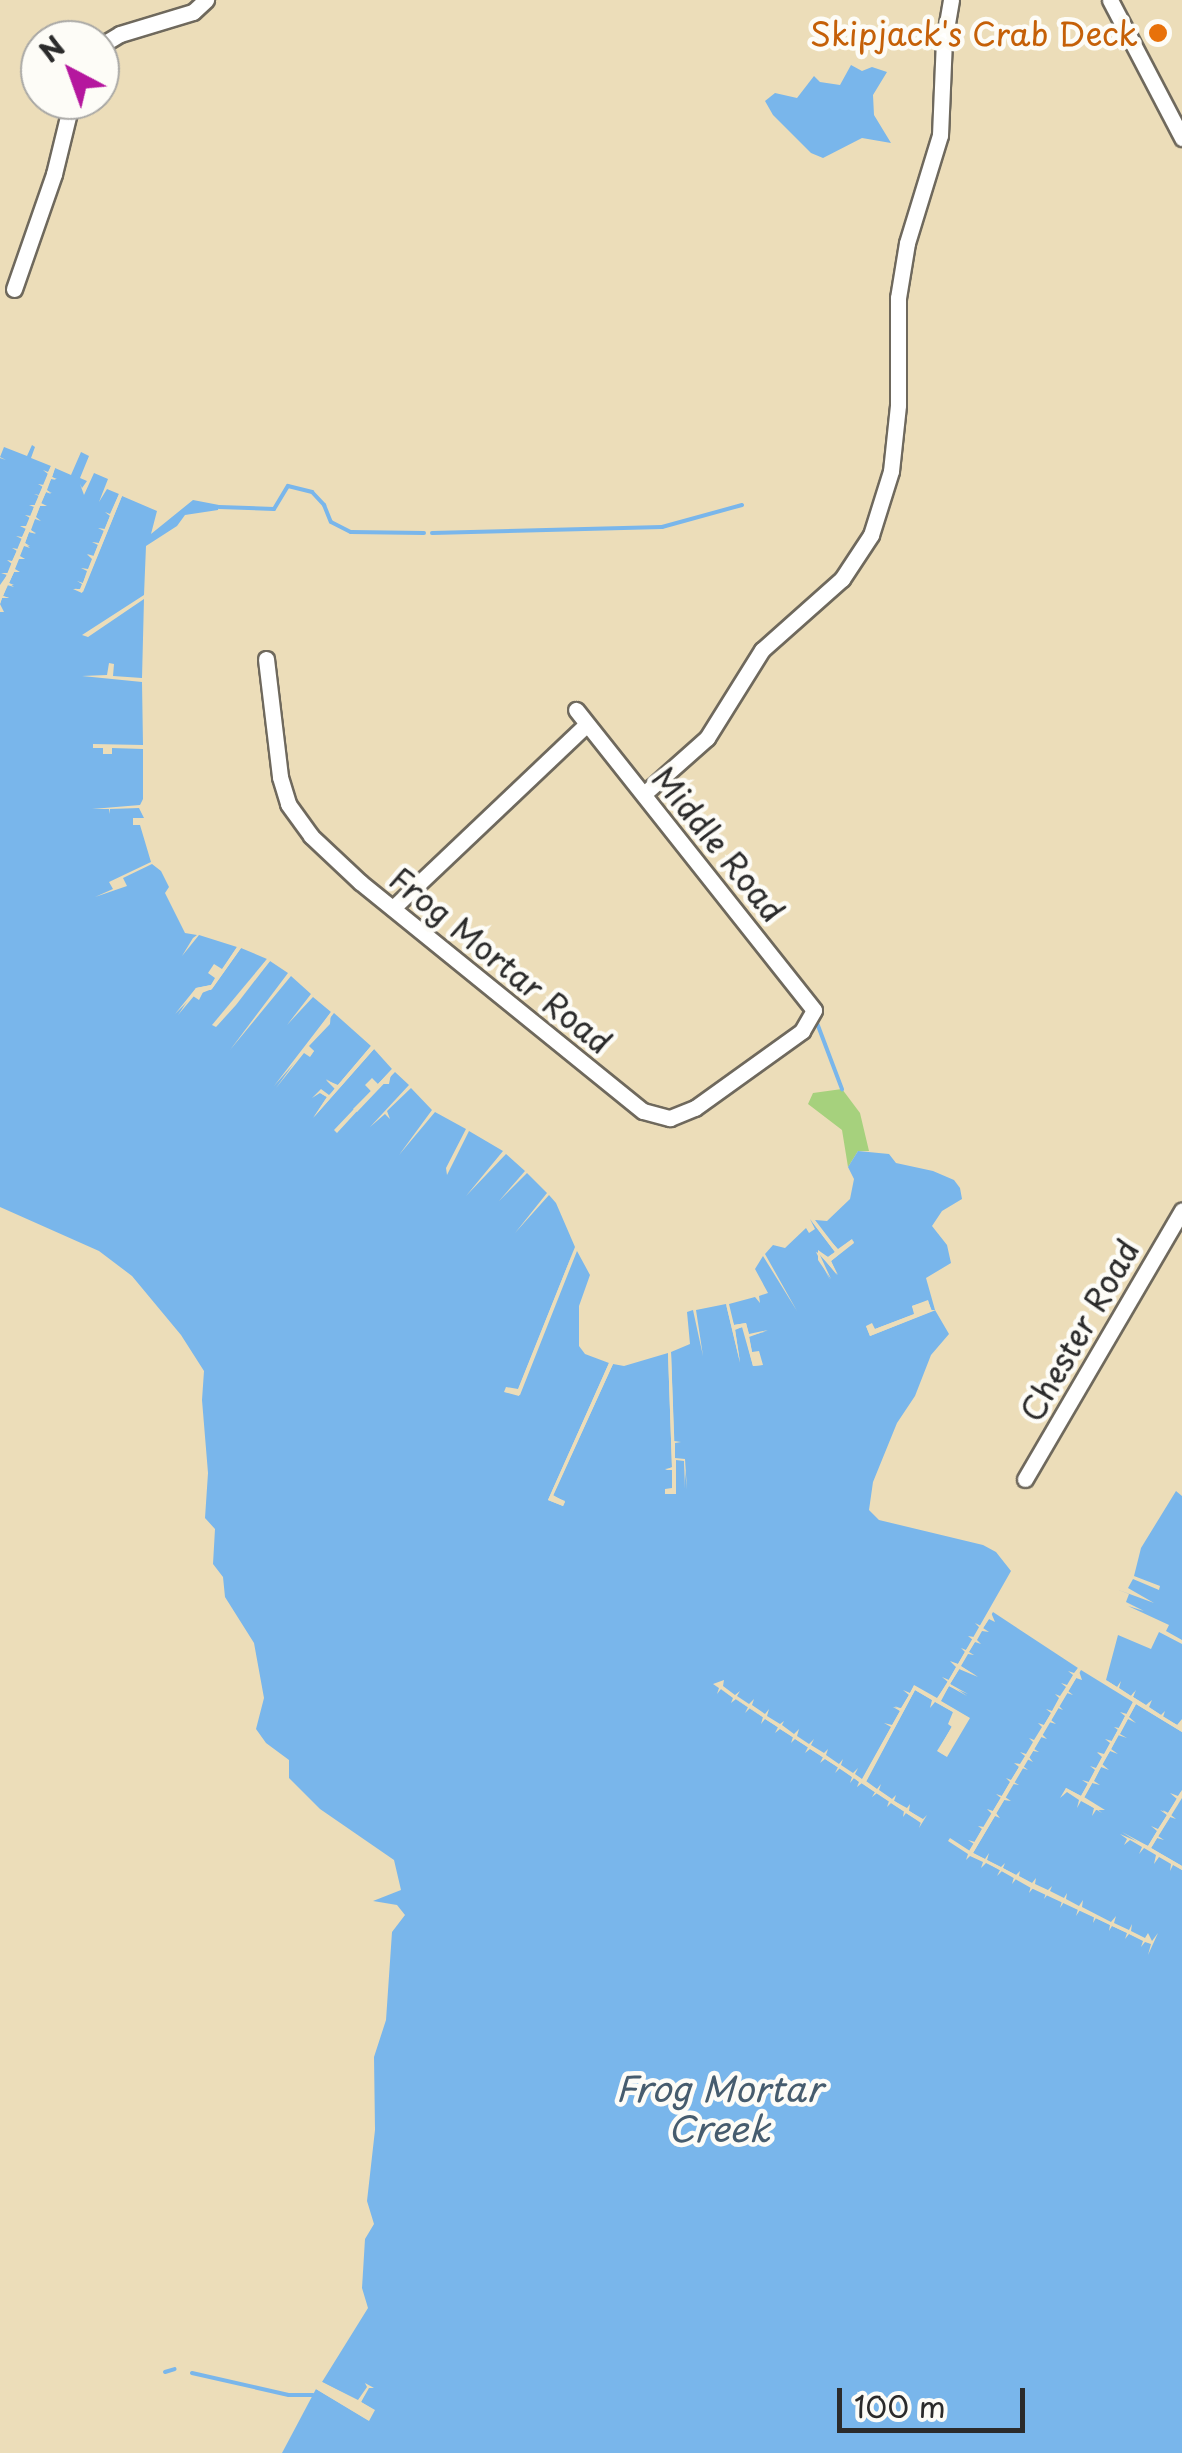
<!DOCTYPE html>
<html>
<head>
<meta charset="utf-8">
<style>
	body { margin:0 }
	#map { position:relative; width:1182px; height:2453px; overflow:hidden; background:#ecddb9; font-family:"Playpen Sans",sans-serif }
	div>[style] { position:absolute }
	.green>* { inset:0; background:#a6d17d }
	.water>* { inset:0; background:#79b6eb }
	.pier>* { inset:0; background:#ecddb9 }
	.stream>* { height:4px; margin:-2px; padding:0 2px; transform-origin:2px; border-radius:2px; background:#79b6eb }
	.roads { filter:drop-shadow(2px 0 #6f695d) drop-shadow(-2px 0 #6f695d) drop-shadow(0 2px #6f695d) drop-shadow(0 -2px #6f695d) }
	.street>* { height:15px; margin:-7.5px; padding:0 7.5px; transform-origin:7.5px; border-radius:7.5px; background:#fff }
	.dots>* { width:28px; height:28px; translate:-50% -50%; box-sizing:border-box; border:5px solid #fdfcf7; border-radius:50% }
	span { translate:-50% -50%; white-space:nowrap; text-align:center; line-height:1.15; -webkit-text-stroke:9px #fdfcf7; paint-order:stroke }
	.food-label { font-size:32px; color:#c56008 }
	.right { translate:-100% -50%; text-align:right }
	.street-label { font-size:32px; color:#2b2b2b }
	.water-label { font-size:35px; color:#465c6e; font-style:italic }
	.north { position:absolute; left:20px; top:20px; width:100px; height:100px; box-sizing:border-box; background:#fdfcf7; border:2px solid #a9a8a5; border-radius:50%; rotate:319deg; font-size:28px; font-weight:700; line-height:40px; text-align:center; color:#2b2b2b }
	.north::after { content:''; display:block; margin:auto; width:35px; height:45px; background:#b5179e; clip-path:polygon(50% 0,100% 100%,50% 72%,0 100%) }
	.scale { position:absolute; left:837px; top:2388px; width:188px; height:45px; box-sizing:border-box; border:5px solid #2b2b2b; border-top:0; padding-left:12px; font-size:30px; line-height:35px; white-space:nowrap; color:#2b2b2b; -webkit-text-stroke:8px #fdfcf7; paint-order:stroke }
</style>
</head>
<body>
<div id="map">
	<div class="green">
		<i style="clip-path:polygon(842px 1089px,860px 1113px,869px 1151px,858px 1151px,848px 1167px,842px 1130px,808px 1104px,813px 1093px)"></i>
	</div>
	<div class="water">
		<i style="clip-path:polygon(851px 65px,862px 71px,872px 67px,887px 72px,873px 95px,874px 115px,891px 143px,862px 138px,823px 158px,811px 153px,773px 115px,765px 101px,775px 93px,797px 98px,814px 76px,820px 82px,840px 85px)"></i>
		<i style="clip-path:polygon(32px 445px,35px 447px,31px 458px,51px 466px,26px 526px,21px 526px,26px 528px,0 591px,0 458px,6px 460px,0 457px,4px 447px,27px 456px)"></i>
		<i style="clip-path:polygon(evenodd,81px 452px,89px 456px,80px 478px,87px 481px,82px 488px,80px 484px,84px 495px,94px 473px,108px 479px,99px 502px,107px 489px,119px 494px,93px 557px,87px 555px,93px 558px,80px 590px,74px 588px,83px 592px,122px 496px,157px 511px,151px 534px,193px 500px,219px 505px,218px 510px,185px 515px,177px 526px,146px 546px,144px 595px,82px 635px,88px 637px,144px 599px,142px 678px,113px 676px,114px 664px,109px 663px,107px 675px,82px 676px,142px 682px,143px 745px,93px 744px,93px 748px,103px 748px,103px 754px,112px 754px,112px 748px,143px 749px,143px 799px,140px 805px,92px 809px,109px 809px,109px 814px,110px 809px,139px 808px,144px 818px,133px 818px,133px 825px,140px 825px,151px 862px,109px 882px,113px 889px,95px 897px,127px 886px,123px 878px,152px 864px,161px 871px,169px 887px,165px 893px,185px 933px,197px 935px,193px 938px,182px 956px,199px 935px,237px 947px,222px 970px,213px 965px,216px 978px,211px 985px,196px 988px,178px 1015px,194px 996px,212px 989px,241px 948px,267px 959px,216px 1027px,270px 961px,288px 973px,230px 1050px,291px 976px,311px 994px,287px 1025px,313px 997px,331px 1012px,274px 1086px,304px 1052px,310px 1056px,314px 1051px,308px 1046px,334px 1013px,371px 1046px,337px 1086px,326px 1079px,335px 1088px,329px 1096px,320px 1093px,327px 1097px,314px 1117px,374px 1049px,392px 1069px,378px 1084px,366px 1085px,371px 1091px,353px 1109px,357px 1112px,395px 1072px,409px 1085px,370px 1127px,385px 1114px,390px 1119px,387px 1111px,411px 1088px,432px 1110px,399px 1155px,435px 1112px,466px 1129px,446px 1168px,447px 1175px,469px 1131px,503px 1151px,466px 1196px,506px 1154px,525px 1171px,499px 1201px,527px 1173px,547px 1193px,515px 1233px,549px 1195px,556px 1203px,575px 1247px,518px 1390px,505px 1392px,520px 1395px,577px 1251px,590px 1275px,579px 1306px,579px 1346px,585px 1354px,609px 1363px,548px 1500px,563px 1506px,565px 1501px,553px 1496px,613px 1364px,624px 1366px,668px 1353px,672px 1468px,665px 1469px,672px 1470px,672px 1489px,665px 1489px,665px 1494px,676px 1494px,675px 1460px,684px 1460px,685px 1489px,685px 1459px,675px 1459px,671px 1352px,690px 1344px,687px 1312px,693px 1310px,703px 1356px,696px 1310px,726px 1304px,740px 1362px,735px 1329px,743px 1327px,753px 1366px,762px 1365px,752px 1352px,749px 1336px,768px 1331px,749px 1335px,746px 1323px,734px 1325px,729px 1304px,755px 1297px,760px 1303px,759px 1296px,768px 1293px,755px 1269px,763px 1256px,797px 1311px,765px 1254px,773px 1245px,785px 1248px,806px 1228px,809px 1233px,815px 1229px,810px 1219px,835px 1252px,828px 1257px,818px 1250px,818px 1260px,831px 1279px,819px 1253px,837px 1275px,831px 1261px,854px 1242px,851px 1240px,838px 1250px,815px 1220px,827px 1221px,850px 1199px,854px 1179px,848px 1167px,858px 1151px,889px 1154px,896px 1163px,933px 1171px,954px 1180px,960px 1188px,962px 1199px,942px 1211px,932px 1226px,947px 1245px,951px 1263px,926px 1278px,935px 1310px,949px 1334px,931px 1355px,915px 1396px,897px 1423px,873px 1482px,869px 1510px,879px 1520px,983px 1545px,996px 1552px,1011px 1571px,958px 1664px,953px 1663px,957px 1666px,937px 1699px,914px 1686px,901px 1709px,895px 1706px,900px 1711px,862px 1780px,713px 1684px,921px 1823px,926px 1816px,923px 1820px,866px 1782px,915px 1690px,953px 1712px,952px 1726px,938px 1751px,946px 1756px,969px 1718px,940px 1701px,949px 1686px,968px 1694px,950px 1684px,960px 1668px,977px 1676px,960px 1666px,993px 1612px,1078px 1668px,969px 1851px,949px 1841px,1031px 1888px,1151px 1944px,973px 1853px,1081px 1670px,1133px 1702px,1104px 1755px,1097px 1753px,1103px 1756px,1081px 1796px,1066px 1788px,1063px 1796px,1066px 1791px,1102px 1813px,1084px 1798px,1136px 1704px,1182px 1732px,1182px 1790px,1168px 1813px,1163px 1810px,1167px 1815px,1148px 1846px,1122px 1832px,1182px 1870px,1182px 2453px,282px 2453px,316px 2389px,368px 2420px,374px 2410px,361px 2402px,368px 2387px,358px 2401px,322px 2382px,368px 2308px,362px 2288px,365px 2239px,374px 2224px,367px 2201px,375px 2130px,374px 2057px,386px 2020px,392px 1932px,405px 1915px,397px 1905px,373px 1901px,401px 1890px,394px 1860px,320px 1809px,289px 1778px,289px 1760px,266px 1743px,256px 1729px,264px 1698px,254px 1643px,225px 1597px,223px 1577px,213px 1564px,215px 1529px,205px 1518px,208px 1473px,202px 1400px,204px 1371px,181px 1335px,132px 1276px,99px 1251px,0 1207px,0 612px,4px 612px,0 604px,2px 598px,9px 598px,3px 596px,8px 585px,14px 585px,9px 583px,14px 572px,19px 572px,14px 570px,19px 558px,25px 559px,19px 557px,24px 545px,30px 546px,25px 543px,29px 532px,36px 533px,30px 530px,46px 492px,52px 493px,46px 490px,51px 479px,56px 480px,52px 477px,55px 468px,71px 475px,81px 452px,928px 1301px,932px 1311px,870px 1336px,866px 1326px,875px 1329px,915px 1314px,912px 1306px,928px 1301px)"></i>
		<i style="clip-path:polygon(1176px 1491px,1182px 1496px,1182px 1640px,1166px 1631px,1169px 1625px,1128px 1606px,1144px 1611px,1126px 1602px,1129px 1594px,1116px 1589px,1154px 1603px,1128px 1588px,1133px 1579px,1159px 1590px,1160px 1586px,1134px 1576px,1141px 1548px)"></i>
		<i style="clip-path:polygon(1159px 1632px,1182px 1644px,1182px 1728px,1148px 1707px,1149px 1702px,1147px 1706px,1133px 1697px,1134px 1692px,1131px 1696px,1106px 1680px,1118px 1635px,1151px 1649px)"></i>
		<i style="clip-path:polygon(1182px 1798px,1182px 1866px,1151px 1848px)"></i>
	</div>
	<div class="pier">
		<i style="clip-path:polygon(51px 466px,55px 468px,52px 477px,57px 479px,51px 479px,47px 490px,51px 494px,46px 492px,41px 503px,47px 506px,40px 506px,36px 517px,41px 521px,35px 519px,31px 530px,36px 534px,29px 532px,25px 543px,30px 548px,24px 546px,20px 556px,25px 559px,19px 559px,15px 569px,20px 572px,14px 572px,9px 583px,14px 587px,7px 585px,3px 596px,9px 598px,2px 598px,0 604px,0 585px,7px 575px,1px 573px,8px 573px,12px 564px,7px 560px,12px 561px,17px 551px,12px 548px,18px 549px,22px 539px,16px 536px,22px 537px,26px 529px,20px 526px,27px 526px,30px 518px,25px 515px,31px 516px,34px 507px,29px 505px,35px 505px,39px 496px,34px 494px,39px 495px,43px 487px,38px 484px,44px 485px,48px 474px,43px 470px,48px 472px)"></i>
		<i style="clip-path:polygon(119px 494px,122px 496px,82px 593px,73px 589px,80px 589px,82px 584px,77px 581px,83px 583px,87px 571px,81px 568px,88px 569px,92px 559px,87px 554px,94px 556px,98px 545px,92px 542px,99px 543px,104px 531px,98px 528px,105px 529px,110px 516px,105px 512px,110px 514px)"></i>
		<i style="clip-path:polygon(237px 947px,241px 948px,211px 990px,204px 990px,199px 1000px,193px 996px,175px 1014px,196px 988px,211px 985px,215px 978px,208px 973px,214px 964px,222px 969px)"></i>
		<i style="clip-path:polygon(267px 959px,270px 961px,236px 1005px,216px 1027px,212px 1025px)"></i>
		<i style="clip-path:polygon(331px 1012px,330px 1024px,309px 1046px,314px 1051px,310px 1057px,304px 1053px,276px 1088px)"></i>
		<i style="clip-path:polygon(371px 1046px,374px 1049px,313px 1118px,327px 1097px,320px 1093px,312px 1098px,321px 1089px,329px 1095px,335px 1089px,326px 1080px,338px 1085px)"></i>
		<i style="clip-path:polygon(392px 1069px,389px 1084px,382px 1084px,337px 1133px,334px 1130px,371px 1091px,365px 1085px,372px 1078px,378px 1084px)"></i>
		<i style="clip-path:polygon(810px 1219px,838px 1249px,852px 1239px,854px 1243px,831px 1261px,838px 1275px,819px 1254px,830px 1280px,816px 1252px,828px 1257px,835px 1252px)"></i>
		<i style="clip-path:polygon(575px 1247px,519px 1396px,504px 1392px,506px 1387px,518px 1389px)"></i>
		<i style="clip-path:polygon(928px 1300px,931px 1310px,936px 1310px,870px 1336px,866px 1326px,872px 1323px,875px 1329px,914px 1314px,912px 1306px)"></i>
		<i style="clip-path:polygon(726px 1304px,734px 1325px,746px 1323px,749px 1334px,768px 1330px,749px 1337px,752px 1352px,759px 1351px,763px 1365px,753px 1366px,742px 1327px,735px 1330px,740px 1363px)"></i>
		<i style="clip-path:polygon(671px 1352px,674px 1441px,681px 1442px,675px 1443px,675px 1458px,685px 1459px,687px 1490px,684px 1461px,676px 1460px,676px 1494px,665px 1494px,665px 1489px,672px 1488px,672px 1470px,665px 1470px,672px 1467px,668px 1353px)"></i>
		<i style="clip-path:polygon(609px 1363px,613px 1364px,553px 1495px,565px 1502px,563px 1506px,548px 1500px)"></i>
		<i style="clip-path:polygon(990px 1610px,995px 1622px,989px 1619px,983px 1628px,989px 1632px,982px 1631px,977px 1640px,981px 1644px,975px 1642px,969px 1652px,974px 1655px,968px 1654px,961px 1666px,978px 1677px,959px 1669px,950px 1684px,967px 1696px,949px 1686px,941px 1701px,970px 1718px,947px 1757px,937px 1751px,952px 1727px,948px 1724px,953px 1712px,935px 1702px,930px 1708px,932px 1700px,915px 1690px,866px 1781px,877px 1789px,881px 1784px,879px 1790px,892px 1799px,896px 1795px,894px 1801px,907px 1808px,910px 1804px,909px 1811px,923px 1819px,927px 1815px,919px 1828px,921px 1822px,906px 1813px,903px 1817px,904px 1811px,891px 1803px,887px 1807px,889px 1801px,877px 1793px,872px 1797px,875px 1792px,862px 1783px,857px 1787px,859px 1782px,854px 1778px,850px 1783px,852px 1777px,840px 1768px,835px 1773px,838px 1767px,825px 1759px,820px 1763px,823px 1757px,810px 1749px,805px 1753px,808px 1747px,795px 1739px,791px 1743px,793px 1737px,780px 1729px,775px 1733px,778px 1727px,765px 1719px,761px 1724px,763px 1717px,750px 1708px,745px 1713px,748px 1707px,736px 1699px,731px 1703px,733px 1698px,721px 1689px,717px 1694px,719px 1688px,713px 1684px,724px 1680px,723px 1686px,735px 1695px,740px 1691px,737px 1696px,749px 1704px,754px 1699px,752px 1705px,765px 1714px,769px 1709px,767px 1716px,780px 1724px,784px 1721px,782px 1725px,794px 1734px,799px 1729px,797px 1736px,809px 1744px,814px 1739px,811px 1745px,824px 1753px,828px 1749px,826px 1755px,839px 1764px,843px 1759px,841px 1765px,853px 1773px,858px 1768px,855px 1774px,862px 1779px,891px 1727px,884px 1723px,892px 1725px,900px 1711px,893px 1707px,901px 1708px,909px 1695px,903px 1690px,910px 1693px,914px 1685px,937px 1698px,948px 1682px,942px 1677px,949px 1680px,956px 1667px,950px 1661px,958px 1664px,965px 1652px,961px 1648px,966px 1650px,973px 1640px,968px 1636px,974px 1637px,980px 1628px,975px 1623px,981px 1626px)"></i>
		<i style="clip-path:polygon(1078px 1668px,1082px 1680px,1076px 1678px,1068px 1691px,1073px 1695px,1067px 1693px,1059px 1706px,1063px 1710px,1058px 1708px,1051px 1720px,1056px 1724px,1049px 1722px,1042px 1734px,1047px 1739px,1041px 1737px,1034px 1749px,1039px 1752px,1033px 1751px,1029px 1757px,1033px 1762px,1027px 1759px,1023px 1766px,1028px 1770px,1022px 1768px,1014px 1782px,1019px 1785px,1013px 1784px,1005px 1797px,1011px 1801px,1004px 1800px,996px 1813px,1000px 1818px,995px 1816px,973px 1853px,985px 1859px,989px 1853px,987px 1860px,1001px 1867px,1005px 1863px,1003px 1868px,1016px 1875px,1020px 1871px,1019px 1876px,1032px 1883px,1036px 1878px,1035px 1884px,1048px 1890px,1052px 1886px,1050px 1891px,1064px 1898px,1067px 1893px,1066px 1899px,1079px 1906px,1083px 1900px,1082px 1907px,1111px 1922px,1116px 1916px,1114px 1923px,1129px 1930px,1132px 1924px,1131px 1931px,1145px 1938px,1148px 1933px,1152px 1941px,1158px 1933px,1148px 1955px,1151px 1944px,1145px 1942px,1141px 1947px,1143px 1941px,1129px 1934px,1125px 1939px,1127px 1933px,1112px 1926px,1109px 1931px,1110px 1925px,1096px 1918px,1093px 1923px,1094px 1917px,1080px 1910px,1076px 1916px,1078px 1909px,1064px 1902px,1060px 1908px,1062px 1901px,1048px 1894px,1044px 1899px,1046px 1893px,1034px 1887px,1029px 1893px,1031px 1886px,1016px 1879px,1012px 1884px,1014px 1877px,1002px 1871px,997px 1876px,1000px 1870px,986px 1863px,981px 1868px,983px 1862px,970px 1856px,966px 1860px,968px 1854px,948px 1841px,950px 1838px,970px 1851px,974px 1844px,968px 1840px,975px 1842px,982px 1829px,978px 1826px,984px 1827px,992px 1814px,987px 1809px,993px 1811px,1001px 1798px,996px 1794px,1002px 1796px,1010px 1782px,1006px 1778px,1011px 1780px,1019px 1767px,1014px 1763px,1020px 1764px,1025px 1756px,1020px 1752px,1026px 1754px,1033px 1742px,1029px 1738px,1034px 1740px,1042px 1727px,1038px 1723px,1044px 1725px,1051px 1713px,1046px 1709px,1052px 1711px,1059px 1698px,1055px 1694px,1060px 1696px,1066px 1687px,1061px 1683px,1067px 1685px,1073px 1675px,1068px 1671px,1074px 1673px)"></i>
		<i style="clip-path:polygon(1106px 1680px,1117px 1687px,1121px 1681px,1119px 1688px,1131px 1696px,1136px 1690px,1133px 1697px,1146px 1705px,1152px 1700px,1149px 1707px,1161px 1715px,1165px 1711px,1163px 1717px,1177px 1725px,1182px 1719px,1182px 1732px,1136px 1704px,1129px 1717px,1136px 1723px,1128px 1719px,1120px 1734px,1127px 1738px,1118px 1735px,1111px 1749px,1118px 1754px,1110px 1751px,1102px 1764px,1109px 1770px,1101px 1767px,1094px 1781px,1100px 1785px,1092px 1783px,1084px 1797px,1105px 1810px,1096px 1810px,1092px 1816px,1094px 1808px,1081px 1801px,1077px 1808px,1079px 1800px,1067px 1792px,1060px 1798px,1066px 1788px,1081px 1796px,1088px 1784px,1082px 1780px,1089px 1782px,1095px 1770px,1090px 1766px,1096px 1768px,1102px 1757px,1097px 1752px,1104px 1754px,1110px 1743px,1105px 1739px,1112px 1741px,1118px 1730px,1114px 1727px,1119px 1728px,1125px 1716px,1120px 1712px,1127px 1714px,1133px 1702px)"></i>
		<i style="clip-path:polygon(1182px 1790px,1171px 1815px,1176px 1819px,1170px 1817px,1158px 1836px,1164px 1840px,1157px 1838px,1151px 1848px,1182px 1866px,1182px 1870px,1173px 1865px,1170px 1871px,1171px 1864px,1159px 1857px,1154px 1864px,1156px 1855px,1144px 1848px,1139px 1854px,1142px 1847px,1130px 1840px,1124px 1845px,1127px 1839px,1120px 1834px,1148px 1846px,1157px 1831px,1151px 1826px,1158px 1829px,1167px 1815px,1160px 1810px,1168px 1813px,1177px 1799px,1170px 1793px,1178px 1796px)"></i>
		<i style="clip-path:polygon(322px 2382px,358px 2400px,367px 2387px,365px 2383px,374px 2388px,369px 2388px,361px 2402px,375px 2410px,369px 2421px,316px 2389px)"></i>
	</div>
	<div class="stream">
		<i style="left:219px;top:507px;width:55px;rotate:2.1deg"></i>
		<i style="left:274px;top:509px;width:27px;rotate:-59deg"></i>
		<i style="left:288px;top:486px;width:25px;rotate:14deg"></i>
		<i style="left:312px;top:492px;width:18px;rotate:47deg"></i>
		<i style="left:324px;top:505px;width:18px;rotate:68deg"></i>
		<i style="left:331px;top:522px;width:22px;rotate:27deg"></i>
		<i style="left:351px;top:532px;width:73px;rotate:0.8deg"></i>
		<i style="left:432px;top:533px;width:230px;rotate:-1.5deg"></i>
		<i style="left:662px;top:527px;width:83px;rotate:-15.4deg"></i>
		<i style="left:817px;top:1023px;width:71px;rotate:69.3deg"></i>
		<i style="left:165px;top:2372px;width:10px;rotate:-17deg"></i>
		<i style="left:192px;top:2373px;width:99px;rotate:12.8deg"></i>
		<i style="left:289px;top:2395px;width:24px"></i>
	</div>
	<div class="roads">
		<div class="street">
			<i style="left:1110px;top:0;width:156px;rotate:62.4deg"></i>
			<i style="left:100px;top:46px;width:23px;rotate:-31deg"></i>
			<i style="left:120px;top:34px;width:76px;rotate:-16.8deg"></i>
			<i style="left:193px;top:12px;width:18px;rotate:-43deg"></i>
			<i style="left:14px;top:289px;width:122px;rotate:-70.8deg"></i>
			<i style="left:54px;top:174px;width:76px;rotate:-76.3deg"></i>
			<i style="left:266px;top:659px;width:119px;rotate:83.2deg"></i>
			<i style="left:280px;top:777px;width:28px;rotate:73deg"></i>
			<i style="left:288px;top:804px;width:39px;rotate:54deg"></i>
			<i style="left:311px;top:836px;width:67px;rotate:43.2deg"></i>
			<i style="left:360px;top:882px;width:364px;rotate:39deg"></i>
			<i style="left:643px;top:1111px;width:28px;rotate:15deg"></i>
			<i style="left:670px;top:1118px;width:27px;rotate:-22deg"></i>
			<i style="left:695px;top:1108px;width:132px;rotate:-35.7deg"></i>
			<i style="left:802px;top:1031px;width:24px;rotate:-60deg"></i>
			<i style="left:814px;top:1010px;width:383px;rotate:-128.4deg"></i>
			<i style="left:645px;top:793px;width:83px;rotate:-41.6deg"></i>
			<i style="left:707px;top:738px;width:104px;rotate:-58deg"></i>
			<i style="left:762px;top:650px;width:107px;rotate:-41.6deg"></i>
			<i style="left:842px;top:579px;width:53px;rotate:-56.6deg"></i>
			<i style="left:871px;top:535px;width:67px;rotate:-72.6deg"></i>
			<i style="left:891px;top:471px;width:66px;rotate:-83.9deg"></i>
			<i style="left:898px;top:405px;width:107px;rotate:-90deg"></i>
			<i style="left:898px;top:298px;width:56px;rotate:-80.7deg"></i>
			<i style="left:907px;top:243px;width:113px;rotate:-73deg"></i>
			<i style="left:940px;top:135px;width:94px;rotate:-87.6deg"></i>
			<i style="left:944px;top:41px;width:42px;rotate:-80.3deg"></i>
			<i style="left:393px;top:908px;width:266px;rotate:-43.5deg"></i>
			<i style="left:1025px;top:1479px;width:311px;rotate:-59.7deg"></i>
		</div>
	</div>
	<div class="dots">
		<i style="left:1158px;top:33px;background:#e8710a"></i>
	</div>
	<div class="food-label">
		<span class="right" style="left:1138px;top:33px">Skipjack's Crab Deck</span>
	</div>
	<div class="street-label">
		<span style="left:719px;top:844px;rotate:51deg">Middle Road</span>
		<span style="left:501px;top:960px;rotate:39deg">Frog Mortar Road</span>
		<span style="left:1079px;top:1330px;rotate:-60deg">Chester Road</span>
	</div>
	<div class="water-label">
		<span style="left:719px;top:2108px">Frog Mortar<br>Creek</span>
	</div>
	<div class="north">N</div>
	<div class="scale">100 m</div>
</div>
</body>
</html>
